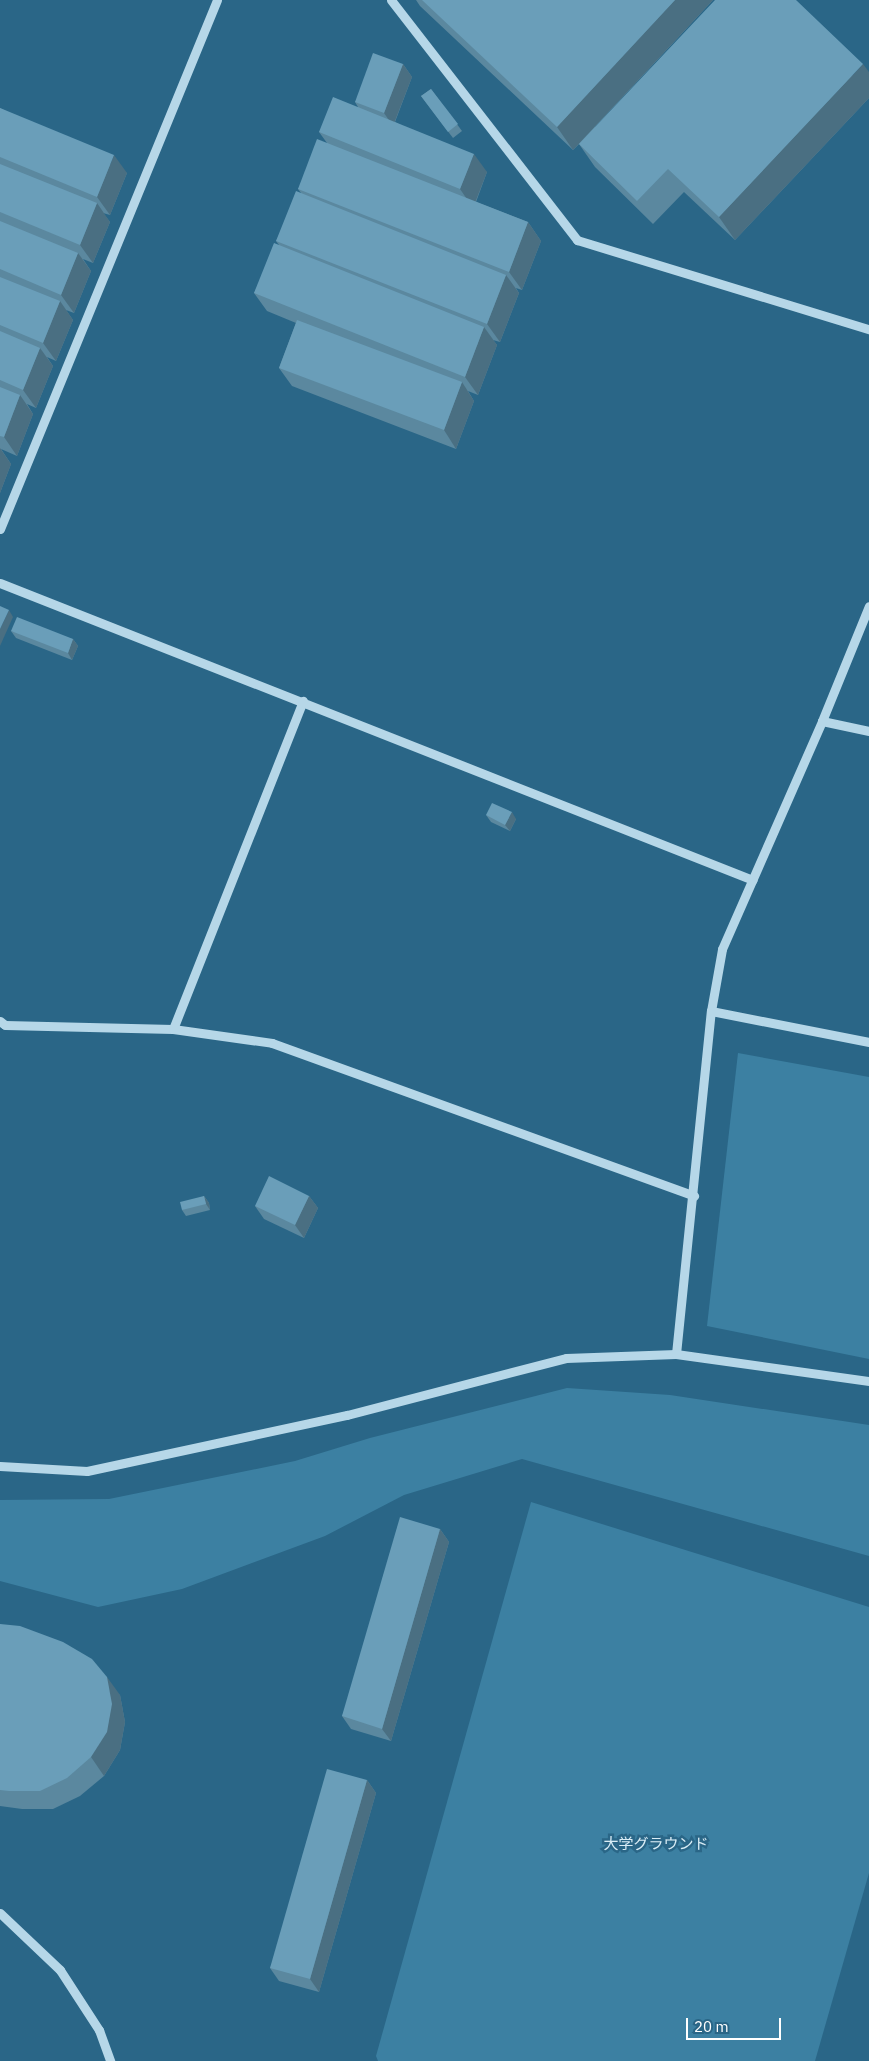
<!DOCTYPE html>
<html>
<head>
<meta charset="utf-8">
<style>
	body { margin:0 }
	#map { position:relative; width:869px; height:2061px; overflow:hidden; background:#2a6687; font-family:"IBM Plex Sans","Noto Sans JP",sans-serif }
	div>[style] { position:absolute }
	.green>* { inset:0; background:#3c80a2 }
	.minor>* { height:9px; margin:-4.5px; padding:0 4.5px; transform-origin:4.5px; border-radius:4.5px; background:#b6d7e8 }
	.wall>* { inset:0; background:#5b889f }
	.shaded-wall>* { inset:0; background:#4a6f82 }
	.building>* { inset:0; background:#6a9eb9 }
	span { translate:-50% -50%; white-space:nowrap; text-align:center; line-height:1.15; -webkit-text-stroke:5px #2a6687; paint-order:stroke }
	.park-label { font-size:15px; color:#daedf6 }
	.scale { position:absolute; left:686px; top:2018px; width:95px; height:22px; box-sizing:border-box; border:2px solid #fff; border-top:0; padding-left:6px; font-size:15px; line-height:18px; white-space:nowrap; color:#fff; -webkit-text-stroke:4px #2a6687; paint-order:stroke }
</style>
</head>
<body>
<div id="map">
	<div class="green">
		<i style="clip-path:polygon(738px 1053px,869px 1077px,869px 1359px,707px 1326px)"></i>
		<i style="clip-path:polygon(567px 1388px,670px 1395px,869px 1425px,869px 1556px,522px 1459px,404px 1495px,325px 1536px,182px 1589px,98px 1607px,0 1581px,0 1500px,109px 1499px,295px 1461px,370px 1438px)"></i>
		<i style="clip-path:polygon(531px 1502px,869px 1607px,869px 1873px,815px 2061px,378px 2061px,376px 2056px)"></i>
	</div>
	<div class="minor">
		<i style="left:391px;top:0;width:304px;rotate:52.2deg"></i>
		<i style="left:577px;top:240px;width:305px;rotate:17deg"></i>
		<i style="left:0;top:529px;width:572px;rotate:-67.7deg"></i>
		<i style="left:0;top:583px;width:809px;rotate:21.53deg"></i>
		<i style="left:822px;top:721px;width:48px;rotate:12deg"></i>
		<i style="left:711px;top:1011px;width:161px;rotate:11.1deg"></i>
		<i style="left:0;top:1021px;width:6px;rotate:39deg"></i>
		<i style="left:5px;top:1025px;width:168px;rotate:1.4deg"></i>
		<i style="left:173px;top:1029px;width:100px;rotate:8deg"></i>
		<i style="left:272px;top:1043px;width:449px;rotate:19.9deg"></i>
		<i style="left:173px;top:1029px;width:353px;rotate:-68.4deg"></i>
		<i style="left:676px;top:1354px;width:345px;rotate:-84.2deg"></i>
		<i style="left:711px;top:1011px;width:63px;rotate:-79.9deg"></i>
		<i style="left:722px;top:949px;width:249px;rotate:-66.3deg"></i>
		<i style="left:822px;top:721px;width:124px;rotate:-67.8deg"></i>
		<i style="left:0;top:1466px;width:87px;rotate:3.3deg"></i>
		<i style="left:87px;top:1471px;width:266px;rotate:-12.2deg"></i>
		<i style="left:347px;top:1415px;width:226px;rotate:-14.6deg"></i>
		<i style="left:566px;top:1358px;width:110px;rotate:-2.1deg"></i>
		<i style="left:676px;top:1354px;width:195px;rotate:8deg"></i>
		<i style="left:0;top:1913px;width:83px;rotate:43.5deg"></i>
		<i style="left:60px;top:1970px;width:72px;rotate:57deg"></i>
		<i style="left:99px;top:2030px;width:33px;rotate:70deg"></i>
	</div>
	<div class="wall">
		<i style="clip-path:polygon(416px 0,713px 0,595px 127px,869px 72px,869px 98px,735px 240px,684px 192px,653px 224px,595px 167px,579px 144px,573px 150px,420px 6px)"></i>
		<i style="clip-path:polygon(403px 64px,412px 77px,395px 122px,487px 172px,476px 202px,528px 222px,541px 241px,522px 290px,516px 288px,519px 293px,500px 342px,493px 340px,497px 345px,478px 395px,468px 391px,474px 401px,456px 449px,292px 386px,279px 368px,296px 323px,267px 311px,254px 293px,279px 245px,276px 241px,301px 193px,298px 189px,327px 143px,319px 132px,358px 107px,355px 102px)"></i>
		<i style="clip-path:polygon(431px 89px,462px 131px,453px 138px,421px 96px)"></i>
		<i style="clip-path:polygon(0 108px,127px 173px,110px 215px,103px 213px,110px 222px,93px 263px,83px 259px,91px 271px,74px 313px,66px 310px,73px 320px,56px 361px,47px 357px,53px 366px,36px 408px,27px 404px,33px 414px,17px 456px,1px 449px,11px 464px,0 493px)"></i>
		<i style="clip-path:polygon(11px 631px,73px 639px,78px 646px,72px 660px,16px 638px)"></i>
		<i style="clip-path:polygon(486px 815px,516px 819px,510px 831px,491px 822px)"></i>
		<i style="clip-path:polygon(204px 1196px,209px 1203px,210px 1210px,186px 1216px,182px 1210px)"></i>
		<i style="clip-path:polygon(309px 1196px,318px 1208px,304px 1238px,264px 1219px,255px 1206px)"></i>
		<i style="clip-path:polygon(440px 1529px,449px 1542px,391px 1741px,351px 1729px,342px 1716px)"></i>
		<i style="clip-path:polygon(0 1624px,120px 1695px,125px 1722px,120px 1750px,104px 1776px,80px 1796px,53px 1809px,22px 1809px,0 1806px)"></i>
		<i style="clip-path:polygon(367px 1780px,376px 1793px,319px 1992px,279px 1981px,270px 1968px)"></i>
	</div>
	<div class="shaded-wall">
		<i style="clip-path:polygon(675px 0,713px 0,573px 150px,557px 127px)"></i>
		<i style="clip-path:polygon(403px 64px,412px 77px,393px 126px,384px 113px)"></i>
		<i style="clip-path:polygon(863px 64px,869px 72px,869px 98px,735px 240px,719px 217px)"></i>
		<i style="clip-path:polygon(474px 154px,487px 172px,473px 208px,460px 189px)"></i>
		<i style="clip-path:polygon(114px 155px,127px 173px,110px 215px,97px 197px)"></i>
		<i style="clip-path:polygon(97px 203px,110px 222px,93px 263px,80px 245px)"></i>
		<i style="clip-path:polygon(528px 222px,541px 241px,522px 290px,509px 272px)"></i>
		<i style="clip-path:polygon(78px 253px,91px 271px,74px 313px,61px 295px)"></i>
		<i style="clip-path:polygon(506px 275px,519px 293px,500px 342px,487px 324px)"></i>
		<i style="clip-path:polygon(60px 301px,73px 320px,56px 361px,43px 343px)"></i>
		<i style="clip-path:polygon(484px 327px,497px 345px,478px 395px,465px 377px)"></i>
		<i style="clip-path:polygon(40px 348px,53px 366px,36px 408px,23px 390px)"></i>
		<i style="clip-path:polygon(462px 382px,474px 401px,456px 449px,444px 430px)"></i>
		<i style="clip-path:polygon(20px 395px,33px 414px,17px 456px,4px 437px)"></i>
		<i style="clip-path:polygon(0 448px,11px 464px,0 493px)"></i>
		<i style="clip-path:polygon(9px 610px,13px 617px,0 646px,0 629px)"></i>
		<i style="clip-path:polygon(73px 639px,78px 646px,72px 660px,68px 653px)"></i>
		<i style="clip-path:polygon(512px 812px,516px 819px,510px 831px,505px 825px)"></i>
		<i style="clip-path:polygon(204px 1196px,209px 1203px,210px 1210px,206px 1204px)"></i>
		<i style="clip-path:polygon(309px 1196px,318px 1208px,304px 1238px,295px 1225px)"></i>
		<i style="clip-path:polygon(440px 1529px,449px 1542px,391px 1741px,382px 1729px)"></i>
		<i style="clip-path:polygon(107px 1677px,120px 1695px,125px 1722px,120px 1750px,104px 1776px,91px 1757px)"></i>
		<i style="clip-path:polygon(367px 1780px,376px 1793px,319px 1992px,310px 1979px)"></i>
	</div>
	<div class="building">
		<i style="clip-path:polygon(422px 0,675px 0,557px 127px)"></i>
		<i style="clip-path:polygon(715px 0,796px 0,863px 64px,719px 217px,668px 169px,637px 201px,579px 144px)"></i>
		<i style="clip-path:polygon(373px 53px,403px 64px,384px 113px,355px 102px)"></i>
		<i style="clip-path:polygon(431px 89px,458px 124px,448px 132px,421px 96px)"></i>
		<i style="clip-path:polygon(333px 97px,474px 154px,460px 189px,319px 132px)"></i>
		<i style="clip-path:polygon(0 108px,114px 155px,97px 197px,0 157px)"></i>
		<i style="clip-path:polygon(317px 139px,528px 222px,509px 272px,298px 189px)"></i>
		<i style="clip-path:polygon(0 164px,97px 203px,80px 245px,0 212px)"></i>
		<i style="clip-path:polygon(296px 191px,506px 275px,487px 324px,276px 241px)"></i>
		<i style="clip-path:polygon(0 221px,78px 253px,61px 295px,0 269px)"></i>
		<i style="clip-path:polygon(274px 243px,484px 327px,465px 377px,254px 293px)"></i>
		<i style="clip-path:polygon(0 277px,60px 301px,43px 343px,0 325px)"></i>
		<i style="clip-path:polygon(297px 320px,462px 382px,444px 430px,279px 368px)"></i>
		<i style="clip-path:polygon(0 331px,40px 348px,23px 390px,0 380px)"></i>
		<i style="clip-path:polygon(0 387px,20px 395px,4px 437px,0 436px)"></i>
		<i style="clip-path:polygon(0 606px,9px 610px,0 629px)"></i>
		<i style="clip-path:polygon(17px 617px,73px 639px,68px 653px,11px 631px)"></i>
		<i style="clip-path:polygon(492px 803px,512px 812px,505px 825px,486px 815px)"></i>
		<i style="clip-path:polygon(269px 1176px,309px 1196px,295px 1225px,255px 1206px)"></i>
		<i style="clip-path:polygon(204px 1196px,206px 1204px,182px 1210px,180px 1202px)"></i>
		<i style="clip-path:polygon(400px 1517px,440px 1529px,382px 1729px,342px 1716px)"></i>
		<i style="clip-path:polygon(0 1624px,20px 1626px,63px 1642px,92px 1659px,107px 1677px,112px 1704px,107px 1732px,91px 1757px,67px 1778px,40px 1791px,9px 1791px,0 1790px)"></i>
		<i style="clip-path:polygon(327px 1769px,367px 1780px,310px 1979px,270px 1968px)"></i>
	</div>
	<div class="park-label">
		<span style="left:656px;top:1844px">大学グラウンド</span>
	</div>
	<div class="scale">20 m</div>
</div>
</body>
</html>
